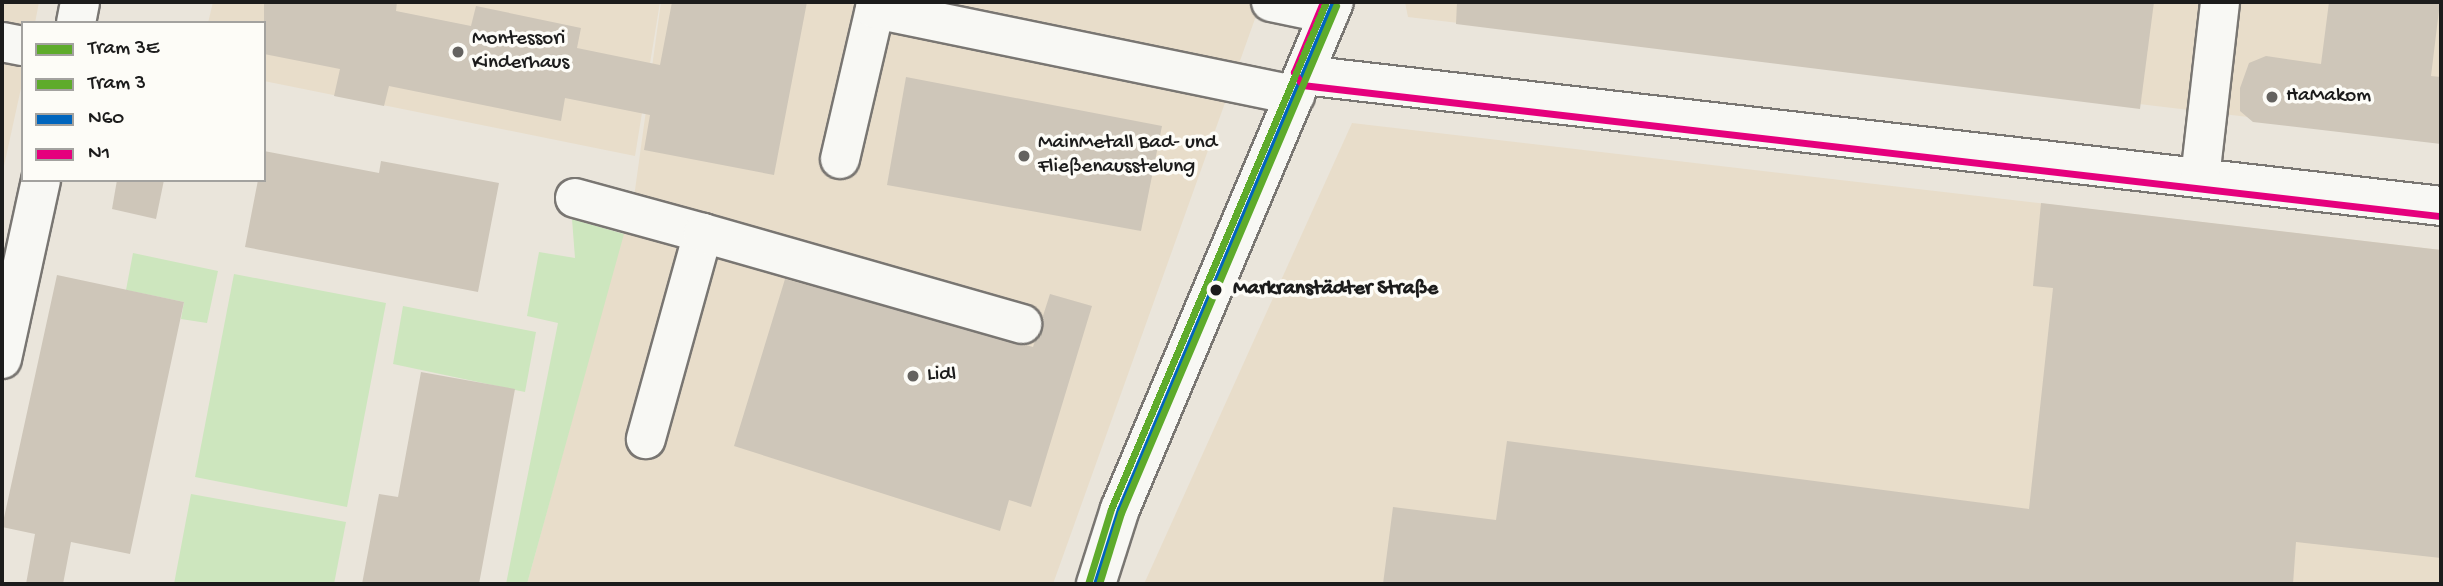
<!DOCTYPE html>
<html>
<head>
<meta charset="utf-8">
<style>
	body { margin:0 }
	#map { position:relative; width:2443px; height:586px; overflow:hidden; background:#eae5db; font-family:"Gochi Hand",sans-serif }
	div>[style] { position:absolute }
	.built>* { inset:0; background:#e8ddca }
	.green>* { inset:0; background:#cde6be }
	.building>* { inset:0; background:#cec6b9 }
	.roads { filter:drop-shadow(2px 0 #797672) drop-shadow(-2px 0 #797672) drop-shadow(0 2px #797672) drop-shadow(0 -2px #797672) }
	.minor>* { height:38px; margin:-19px; padding:0 19px; transform-origin:19px; border-radius:19px; background:#f8f8f4 }
	.major>* { height:38px; margin:-19px; padding:0 19px; transform-origin:19px; border-radius:19px; background:#f8f8f4 }
	.bus-1>* { height:7px; margin:-3.5px; padding:0 3.5px; transform-origin:3.5px; border-radius:3.5px; background:#0065bd }
	.bus-2>* { height:7px; margin:-3.5px; padding:0 3.5px; transform-origin:3.5px; border-radius:3.5px; background:#e5007d }
	.tram-1>* { height:7px; margin:-3.5px; padding:0 3.5px; transform-origin:3.5px; border-radius:3.5px; background:#5eab2b }
	.tram-2>* { height:7px; margin:-3.5px; padding:0 3.5px; transform-origin:3.5px; border-radius:3.5px; background:#5eab2b }
	.dots>* { width:19px; height:19px; translate:-50% -50%; box-sizing:border-box; border:4px solid #fdfcf7; border-radius:50% }
	span { translate:-50% -50%; white-space:nowrap; text-align:center; line-height:1.15; -webkit-text-stroke:7px #fdfcf7; paint-order:stroke }
	.poi-label { font-size:21px; color:#1c1c1c }
	.left { translate:0 -50%; text-align:left }
	.stop-label { font-size:21px; color:#1c1c1c; font-weight:700 }
	.frame { position:absolute; inset:0; border:4px solid #1c1c1c; pointer-events:none }
	.legend { position:absolute; left:21px; top:21px; width:245px; height:161px; box-sizing:border-box; background:#fdfcf7; border:2px solid #a3a29f; margin:0; padding:9px 12px; list-style:none; font-size:21px; color:#1c1c1c }
	.legend li { display:flex; align-items:center; gap:14px; height:35px }
	.legend b { width:35px; border:2px solid #a3a29f }
</style>
</head>
<body>
<div id="map">
	<div class="built">
		<i style="clip-path:polygon(2px 2px,39px 2px,35px 23px,23px 23px,23px 79px,2px 175px)"></i>
		<i style="clip-path:polygon(213px 2px,660px 2px,635px 156px,264px 81px,264px 23px,208px 23px)"></i>
		<i style="clip-path:polygon(661px 2px,1261px 2px,1053px 584px,527px 584px,635px 190px)"></i>
		<i style="clip-path:polygon(1405px 2px,2441px 2px,2441px 140px,1408px 17px)"></i>
		<i style="clip-path:polygon(1352px 123px,2441px 250px,2441px 584px,1144px 584px)"></i>
	</div>
	<div class="green">
		<i style="clip-path:polygon(572px 219px,624px 234px,527px 584px,506px 584px,558px 323px,527px 316px,539px 252px,575px 258px)"></i>
		<i style="clip-path:polygon(133px 253px,218px 271px,207px 323px,181px 319px,184px 302px,126px 290px)"></i>
		<i style="clip-path:polygon(234px 274px,386px 303px,347px 507px,195px 477px)"></i>
		<i style="clip-path:polygon(403px 306px,536px 332px,525px 392px,393px 364px)"></i>
		<i style="clip-path:polygon(191px 494px,346px 522px,334px 584px,174px 584px)"></i>
	</div>
	<div class="building">
		<i style="clip-path:polygon(264px 2px,397px 2px,396px 11px,471px 26px,476px 6px,581px 28px,577px 48px,660px 65px,672px 2px,807px 2px,774px 175px,644px 150px,650px 115px,565px 98px,561px 121px,389px 86px,384px 106px,334px 96px,340px 69px,264px 54px)"></i>
		<i style="clip-path:polygon(1457px 2px,2154px 2px,2140px 109px,1456px 24px)"></i>
		<i style="clip-path:polygon(2329px 2px,2440px 2px,2431px 76px,2441px 77px,2441px 144px,2253px 122px,2240px 111px,2240px 88px,2249px 63px,2266px 56px,2321px 64px)"></i>
		<i style="clip-path:polygon(906px 77px,1162px 126px,1141px 231px,887px 185px)"></i>
		<i style="clip-path:polygon(264px 151px,379px 173px,381px 161px,499px 183px,478px 292px,245px 247px,258px 180px,264px 180px)"></i>
		<i style="clip-path:polygon(117px 180px,164px 180px,156px 219px,112px 209px)"></i>
		<i style="clip-path:polygon(2041px 203px,2441px 250px,2441px 558px,2296px 542px,2293px 584px,1383px 584px,1393px 507px,1496px 520px,1507px 441px,2029px 509px,2053px 288px,2033px 286px)"></i>
		<i style="clip-path:polygon(57px 275px,184px 302px,130px 554px,71px 542px,63px 584px,26px 584px,35px 534px,2px 527px)"></i>
		<i style="clip-path:polygon(785px 279px,1033px 347px,1050px 294px,1092px 306px,1031px 507px,1009px 500px,1000px 531px,734px 446px)"></i>
		<i style="clip-path:polygon(421px 372px,515px 389px,479px 584px,362px 584px,379px 494px,398px 497px)"></i>
	</div>
	<div class="roads">
		<div class="minor">
			<i style="left:1271px;top:2px;width:59px;rotate:11.7deg"></i>
			<i style="left:76px;top:23px;width:21px;rotate:-79deg"></i>
			<i style="left:2px;top:42px;width:21px;rotate:11deg"></i>
			<i style="left:1304px;top:75px;width:1145px;rotate:6.57deg"></i>
			<i style="left:840px;top:159px;width:154px;rotate:-76.9deg"></i>
			<i style="left:875px;top:9px;width:429px;rotate:11.6deg"></i>
			<i style="left:2200px;top:178px;width:177px;rotate:-83.5deg"></i>
			<i style="left:575px;top:198px;width:133px;rotate:15.3deg"></i>
			<i style="left:703px;top:233px;width:214px;rotate:105.5deg"></i>
			<i style="left:703px;top:233px;width:332px;rotate:15.9deg"></i>
			<i style="left:2px;top:359px;width:183px;rotate:-77.7deg"></i>
		</div>
		<div class="major">
			<i style="left:1096px;top:584px;width:79px;rotate:-72.3deg"></i>
			<i style="left:1120px;top:509px;width:550px;rotate:-67.12deg"></i>
		</div>
	</div>
	<div class="bus-1">
		<i style="left:1096px;top:584px;width:79px;rotate:-72.3deg"></i>
		<i style="left:1120px;top:509px;width:550px;rotate:-67.12deg"></i>
	</div>
	<div class="bus-2">
		<i style="left:1323px;top:2px;width:76px;rotate:112.5deg"></i>
		<i style="left:1294px;top:72px;width:15px;rotate:58deg"></i>
		<i style="left:1302px;top:85px;width:1146px;rotate:6.57deg"></i>
	</div>
	<div class="tram-1">
		<i style="left:1088px;top:584px;width:78px;rotate:-73deg"></i>
		<i style="left:1111px;top:509px;width:551px;rotate:-67.02deg"></i>
	</div>
	<div class="tram-2">
		<i style="left:1099px;top:584px;width:74px;rotate:-72.8deg"></i>
		<i style="left:1121px;top:513px;width:551px;rotate:-67.02deg"></i>
	</div>
	<div class="dots">
		<i style="left:458px;top:52px;background:#64625f"></i>
		<i style="left:2272px;top:97px;background:#64625f"></i>
		<i style="left:1024px;top:156px;background:#64625f"></i>
		<i style="left:1216px;top:290px;background:#1c1c1c"></i>
		<i style="left:913px;top:376px;background:#64625f"></i>
	</div>
	<div class="poi-label">
		<span class="left" style="left:472px;top:52px">Montessori<br>Kinderhaus</span>
		<span class="left" style="left:2286px;top:97px">HaMakom</span>
		<span class="left" style="left:1038px;top:156px">MainMetall Bad- und<br>Fließenausstelung</span>
		<span class="left" style="left:927px;top:376px">Lidl</span>
	</div>
	<div class="stop-label">
		<span class="left" style="left:1233px;top:290px">Markranstädter Straße</span>
	</div>
	<div class="frame"></div>
	<ul class="legend">
	<li><b style="height:9px;background:#5eab2b"></b>Tram 3E</li>
	<li><b style="height:9px;background:#5eab2b"></b>Tram 3</li>
	<li><b style="height:9px;background:#0065bd"></b>N60</li>
	<li><b style="height:9px;background:#e5007d"></b>N1</li>
	</ul>
</div>
</body>
</html>
